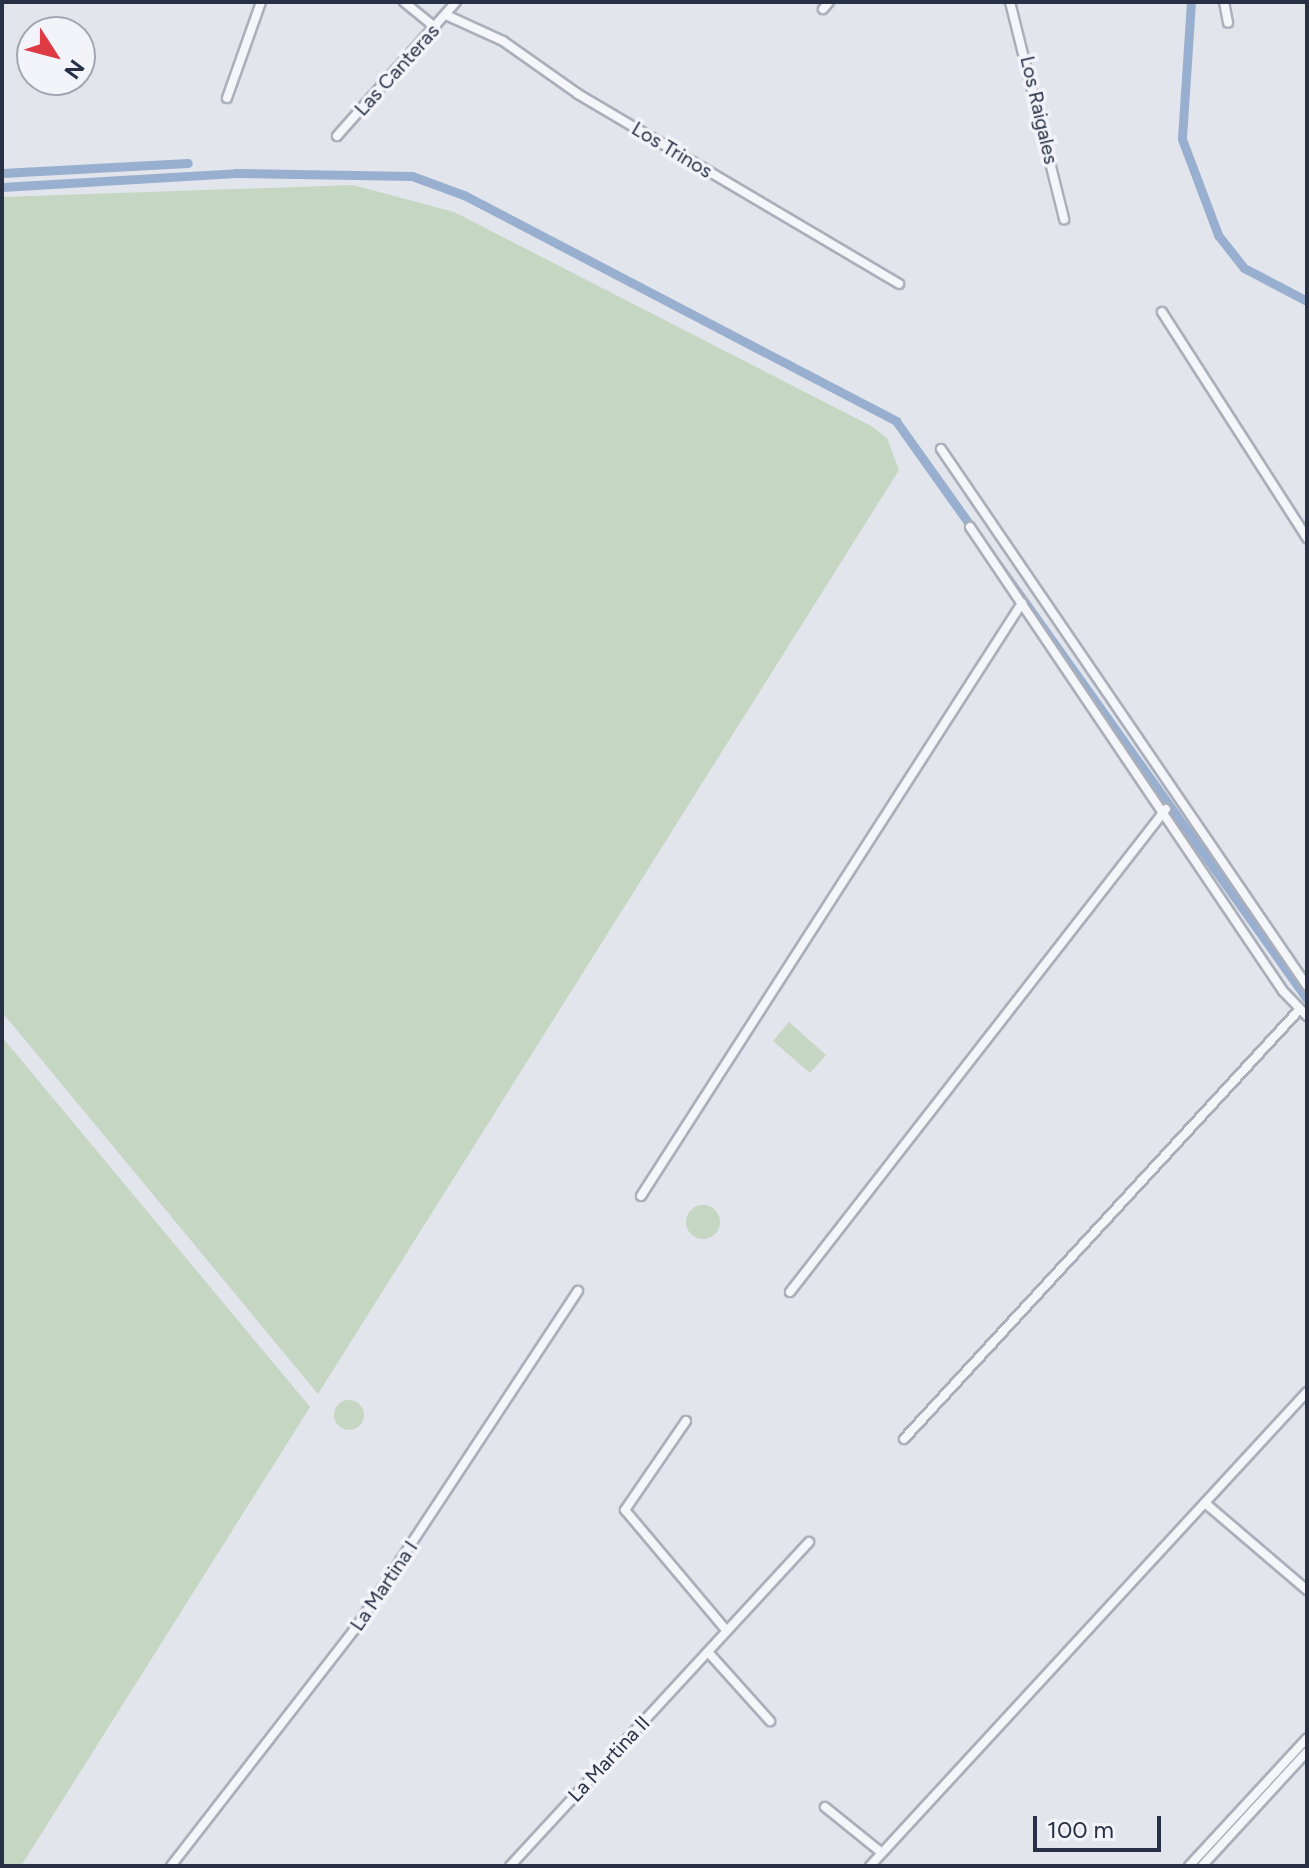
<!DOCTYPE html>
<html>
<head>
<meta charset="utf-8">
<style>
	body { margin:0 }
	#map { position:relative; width:1309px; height:1868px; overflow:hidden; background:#e2e5ec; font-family:Figtree,sans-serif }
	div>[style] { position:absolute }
	.green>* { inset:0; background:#c5d6c2 }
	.round { border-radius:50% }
	.canal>* { height:9px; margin:-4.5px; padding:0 4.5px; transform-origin:4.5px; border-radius:4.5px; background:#99afcf }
	.roads { filter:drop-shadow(2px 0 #aaafba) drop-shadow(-2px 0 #aaafba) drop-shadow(0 2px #aaafba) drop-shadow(0 -2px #aaafba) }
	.minor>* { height:8px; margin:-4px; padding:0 4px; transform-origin:4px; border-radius:4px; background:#f5f6f9 }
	span { translate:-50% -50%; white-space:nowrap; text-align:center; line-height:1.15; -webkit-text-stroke:7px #f2f4f9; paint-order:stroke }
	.street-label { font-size:20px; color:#283046 }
	.frame { position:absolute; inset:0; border:4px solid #283046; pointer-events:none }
	.north { position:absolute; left:16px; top:16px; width:80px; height:80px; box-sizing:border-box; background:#f2f4f9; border:2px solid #a1a6b1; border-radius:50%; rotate:126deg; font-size:22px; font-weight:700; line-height:32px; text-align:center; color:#283046 }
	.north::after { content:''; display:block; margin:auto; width:28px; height:36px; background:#dd3a44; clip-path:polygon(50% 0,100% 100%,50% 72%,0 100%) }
	.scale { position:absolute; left:1033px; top:1816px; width:128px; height:36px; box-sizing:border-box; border:4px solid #283046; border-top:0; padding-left:10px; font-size:24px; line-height:28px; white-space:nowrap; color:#283046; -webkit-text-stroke:6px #f2f4f9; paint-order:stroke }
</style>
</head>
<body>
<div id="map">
	<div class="green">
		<i style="clip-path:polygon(353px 185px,454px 212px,871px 426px,887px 438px,899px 470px,318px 1394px,2px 1012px,2px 197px)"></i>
		<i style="clip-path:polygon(789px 1022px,826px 1055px,810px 1073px,773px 1041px)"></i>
		<i style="clip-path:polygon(2px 1037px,310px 1407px,21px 1866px,2px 1866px)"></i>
		<i class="round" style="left:686px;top:1205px;width:34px;height:34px"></i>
		<i class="round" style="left:334px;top:1400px;width:30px;height:30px"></i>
	</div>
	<div class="canal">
		<i style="left:1191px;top:2px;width:137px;rotate:93.8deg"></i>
		<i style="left:1182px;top:139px;width:103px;rotate:69.4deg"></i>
		<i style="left:1218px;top:235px;width:42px;rotate:51.8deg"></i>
		<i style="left:1244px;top:268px;width:71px;rotate:27.6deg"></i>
		<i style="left:2px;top:173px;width:186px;rotate:-3.1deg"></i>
		<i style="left:2px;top:187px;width:234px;rotate:-3.4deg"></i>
		<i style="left:236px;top:173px;width:176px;rotate:1deg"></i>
		<i style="left:412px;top:176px;width:55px;rotate:20.1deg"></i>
		<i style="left:464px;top:195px;width:488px;rotate:27.6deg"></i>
		<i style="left:896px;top:421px;width:709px;rotate:54.58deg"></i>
	</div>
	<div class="roads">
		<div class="minor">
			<i style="left:404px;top:2px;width:41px;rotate:39.1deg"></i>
			<i style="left:1010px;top:2px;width:224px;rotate:76deg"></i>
			<i style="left:1224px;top:2px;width:21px;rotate:79deg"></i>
			<i style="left:823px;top:9px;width:9px;rotate:-49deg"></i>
			<i style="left:446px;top:15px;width:63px;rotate:24.5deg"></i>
			<i style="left:503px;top:41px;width:92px;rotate:35.2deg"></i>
			<i style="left:578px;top:94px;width:373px;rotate:30.6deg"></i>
			<i style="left:227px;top:98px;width:102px;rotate:-70.5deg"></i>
			<i style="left:337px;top:136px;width:179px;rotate:-48.4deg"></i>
			<i style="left:1162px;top:312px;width:269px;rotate:57.3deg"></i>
			<i style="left:941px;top:449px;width:650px;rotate:55.72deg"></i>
			<i style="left:970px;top:527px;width:560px;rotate:56deg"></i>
			<i style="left:1283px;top:991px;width:35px;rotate:46deg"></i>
			<i style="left:641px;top:1196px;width:705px;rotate:-57.28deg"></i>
			<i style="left:790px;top:1292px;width:612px;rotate:-52.1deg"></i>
			<i style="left:686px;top:1421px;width:108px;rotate:124.4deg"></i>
			<i style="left:625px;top:1510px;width:158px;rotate:49.9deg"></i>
			<i style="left:904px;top:1439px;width:583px;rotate:-47.36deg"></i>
			<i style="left:1205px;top:1503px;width:134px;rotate:40.5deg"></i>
			<i style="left:708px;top:1652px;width:93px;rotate:48.1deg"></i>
			<i style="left:825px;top:1807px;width:73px;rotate:38.9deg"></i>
			<i style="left:171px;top:1866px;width:300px;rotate:-52.2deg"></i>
			<i style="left:355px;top:1629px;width:405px;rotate:-56.6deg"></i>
			<i style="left:510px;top:1866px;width:441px;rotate:-47.3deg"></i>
			<i style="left:870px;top:1866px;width:645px;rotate:-47.33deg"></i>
			<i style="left:1189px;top:1866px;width:174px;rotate:-47.3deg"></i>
			<i style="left:1202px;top:1866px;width:155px;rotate:-47.4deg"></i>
		</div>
	</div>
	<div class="street-label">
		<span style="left:397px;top:70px;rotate:-48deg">Las Canteras</span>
		<span style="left:1039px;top:110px;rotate:77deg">Los Raigales</span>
		<span style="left:672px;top:150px;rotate:31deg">Los Trinos</span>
		<span style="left:384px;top:1586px;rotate:-56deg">La Martina I</span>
		<span style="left:609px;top:1759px;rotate:-47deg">La Martina II</span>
	</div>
	<div class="frame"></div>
	<div class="north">N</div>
	<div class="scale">100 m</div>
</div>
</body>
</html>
